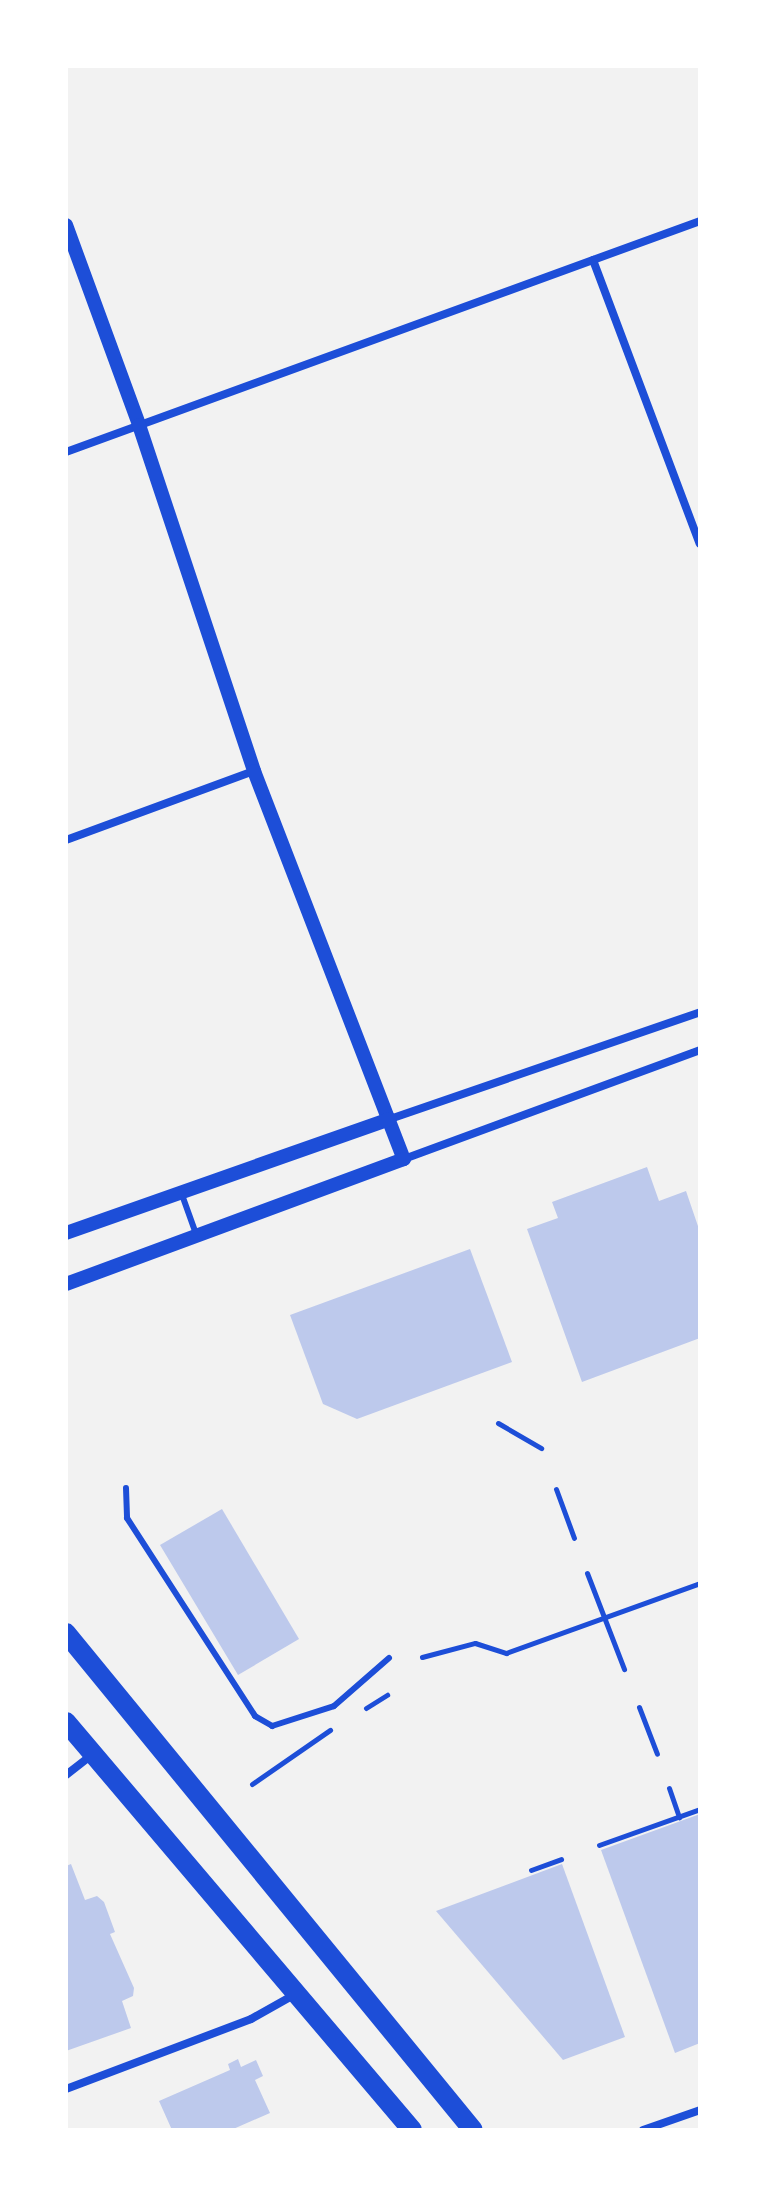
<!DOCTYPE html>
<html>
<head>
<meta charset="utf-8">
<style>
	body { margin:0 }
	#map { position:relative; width:766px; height:2196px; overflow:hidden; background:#f2f2f2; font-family:"Libre Baskerville",serif }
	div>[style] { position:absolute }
	.building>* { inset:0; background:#bdc9ec }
	.path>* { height:5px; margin:-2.5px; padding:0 2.5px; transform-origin:2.5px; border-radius:2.5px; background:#1d4ed8 }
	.service>* { height:6px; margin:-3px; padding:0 3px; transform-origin:3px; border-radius:3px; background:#1d4ed8 }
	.minor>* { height:8px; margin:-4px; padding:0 4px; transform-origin:4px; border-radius:4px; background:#1d4ed8 }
	.tertiary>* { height:14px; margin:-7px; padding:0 7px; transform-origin:7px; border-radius:7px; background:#1d4ed8 }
	.primary>* { height:20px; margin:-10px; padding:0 10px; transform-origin:10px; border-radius:10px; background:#1d4ed8 }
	span { translate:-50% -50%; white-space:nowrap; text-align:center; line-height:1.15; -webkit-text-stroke:8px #fff; paint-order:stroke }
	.frame { position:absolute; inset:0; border:68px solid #fff; pointer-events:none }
</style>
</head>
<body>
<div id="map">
	<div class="building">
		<i style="clip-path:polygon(647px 1167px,659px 1201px,686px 1191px,700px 1232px,700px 1338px,582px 1382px,527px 1229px,558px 1218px,552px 1202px)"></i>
		<i style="clip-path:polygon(470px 1249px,512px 1362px,357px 1419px,323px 1404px,290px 1315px)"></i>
		<i style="clip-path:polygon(222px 1509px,299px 1639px,238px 1675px,160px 1545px)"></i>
		<i style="clip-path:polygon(700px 1814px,700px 2043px,675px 2053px,601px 1850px)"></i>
		<i style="clip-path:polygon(71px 1864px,85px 1900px,97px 1896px,104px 1902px,115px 1932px,110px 1934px,134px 1988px,133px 1996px,122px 2001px,131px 2028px,66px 2051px,66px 1866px)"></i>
		<i style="clip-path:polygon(562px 1864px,625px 2037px,563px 2060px,436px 1911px)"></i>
		<i style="clip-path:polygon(238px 2059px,241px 2067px,256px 2060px,263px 2076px,255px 2080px,270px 2113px,231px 2130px,172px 2130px,159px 2101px,230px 2070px,228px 2064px)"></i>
	</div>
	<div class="path">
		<i style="left:498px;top:1423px;width:50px;rotate:30.2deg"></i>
		<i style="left:556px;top:1489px;width:52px;rotate:69.8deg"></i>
		<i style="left:587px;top:1573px;width:103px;rotate:68.9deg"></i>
		<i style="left:422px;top:1657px;width:55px;rotate:-14.8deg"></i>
		<i style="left:475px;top:1643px;width:33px;rotate:18deg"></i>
		<i style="left:506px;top:1653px;width:206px;rotate:-19.8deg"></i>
		<i style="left:639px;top:1707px;width:50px;rotate:69deg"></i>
		<i style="left:366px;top:1708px;width:25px;rotate:-32deg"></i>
		<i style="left:252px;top:1784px;width:95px;rotate:-34.7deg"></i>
		<i style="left:669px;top:1788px;width:31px;rotate:71deg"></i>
		<i style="left:599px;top:1845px;width:107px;rotate:-19.6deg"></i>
		<i style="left:531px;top:1870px;width:32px;rotate:-20deg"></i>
	</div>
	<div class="service">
		<i style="left:181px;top:1192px;width:45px;rotate:70.3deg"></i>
		<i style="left:126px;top:1488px;width:30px;rotate:88deg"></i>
		<i style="left:127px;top:1518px;width:236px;rotate:57.1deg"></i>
		<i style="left:255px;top:1716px;width:20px;rotate:30deg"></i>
		<i style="left:272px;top:1726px;width:65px;rotate:-17.9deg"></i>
		<i style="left:334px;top:1706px;width:73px;rotate:-41.1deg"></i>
	</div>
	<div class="minor">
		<i style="left:593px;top:260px;width:303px;rotate:69.4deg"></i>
		<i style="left:66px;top:452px;width:675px;rotate:-20.02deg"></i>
		<i style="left:66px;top:840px;width:200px;rotate:-20.2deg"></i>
		<i style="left:390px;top:1119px;width:328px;rotate:-19deg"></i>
		<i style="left:404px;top:1159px;width:315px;rotate:-20.2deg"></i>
		<i style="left:66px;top:1775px;width:34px;rotate:-38deg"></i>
		<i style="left:66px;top:2089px;width:198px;rotate:-20.7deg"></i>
		<i style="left:251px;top:2019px;width:49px;rotate:-29.2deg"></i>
		<i style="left:643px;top:2130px;width:60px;rotate:-19.3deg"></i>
	</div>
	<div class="tertiary">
		<i style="left:66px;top:225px;width:213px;rotate:69.9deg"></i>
		<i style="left:139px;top:425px;width:365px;rotate:71.6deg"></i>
		<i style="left:254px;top:771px;width:416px;rotate:68.9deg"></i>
		<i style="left:404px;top:1159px;width:360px;rotate:159.7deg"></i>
		<i style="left:66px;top:1233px;width:343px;rotate:-19.4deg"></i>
	</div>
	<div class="primary">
		<i style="left:66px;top:1633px;width:642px;rotate:50.69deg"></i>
		<i style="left:66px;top:1722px;width:535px;rotate:49.7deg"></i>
	</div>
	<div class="frame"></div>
</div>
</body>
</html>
